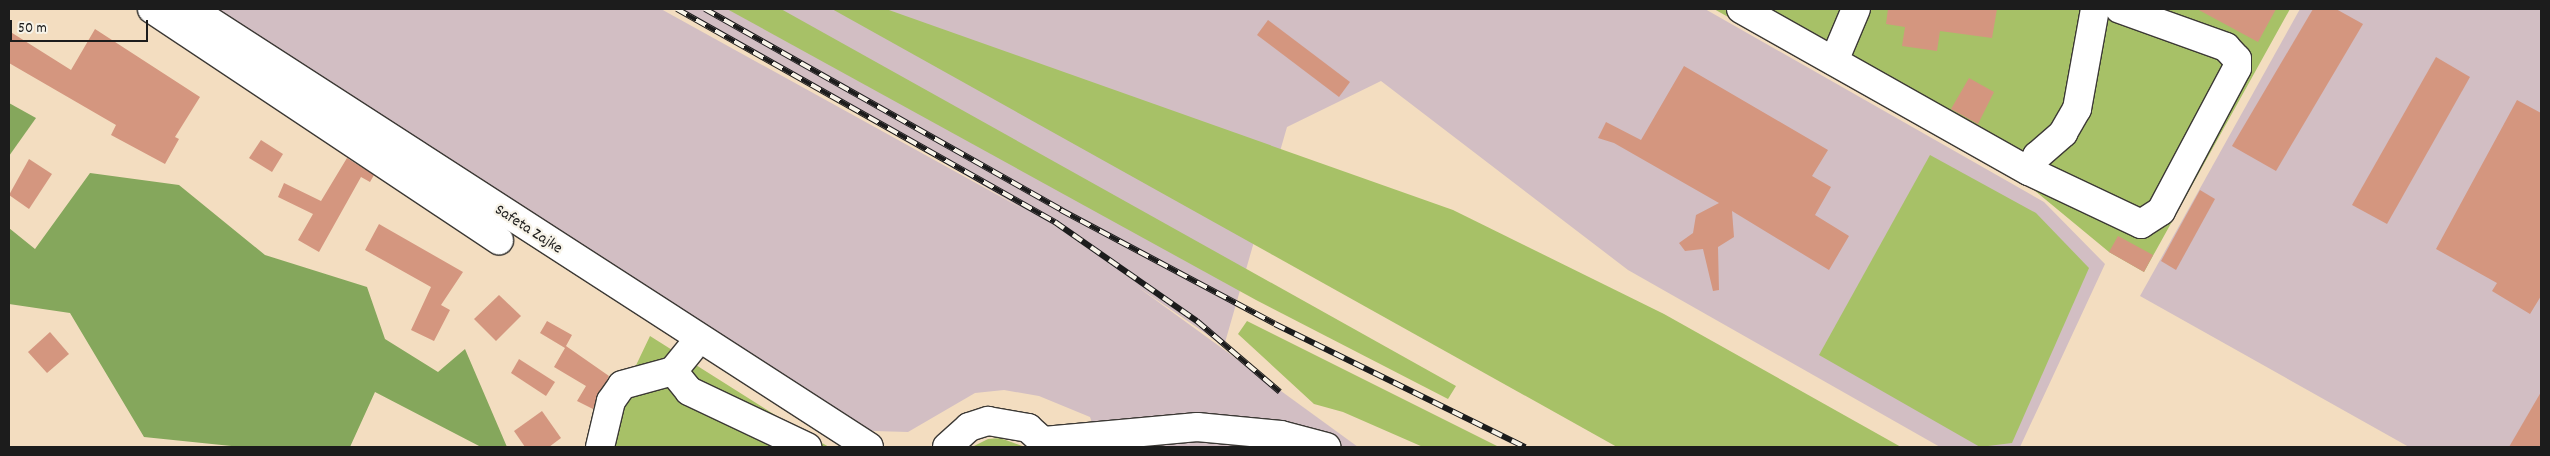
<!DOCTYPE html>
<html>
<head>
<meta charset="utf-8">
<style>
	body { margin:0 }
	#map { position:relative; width:2550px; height:456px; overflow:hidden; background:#f3ddc0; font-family:Dekko,sans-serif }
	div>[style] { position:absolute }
	.industrial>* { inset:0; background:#d2bec3 }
	.green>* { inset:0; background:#a7c167 }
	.forest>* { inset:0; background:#85a75c }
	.building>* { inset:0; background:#d4967f }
	.roads { filter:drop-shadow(1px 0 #3c3935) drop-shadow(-1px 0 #3c3935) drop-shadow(0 1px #3c3935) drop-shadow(0 -1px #3c3935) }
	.minor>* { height:28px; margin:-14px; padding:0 14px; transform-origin:14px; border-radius:14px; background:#fff }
	.major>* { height:28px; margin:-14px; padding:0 14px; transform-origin:14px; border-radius:14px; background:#fff }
	.highway>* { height:28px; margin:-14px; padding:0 14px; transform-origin:14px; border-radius:14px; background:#fff }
	.rail>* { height:5.5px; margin-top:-2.75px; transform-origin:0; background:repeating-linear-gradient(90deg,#f7f3e8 0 11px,#1c1c1c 0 22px); box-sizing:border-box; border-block:1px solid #1c1c1c }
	span { translate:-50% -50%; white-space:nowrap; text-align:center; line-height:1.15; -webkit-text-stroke:4.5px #f7f3e8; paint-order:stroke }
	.street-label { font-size:16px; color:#1c1c1c }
	.frame { position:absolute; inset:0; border:10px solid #1c1c1c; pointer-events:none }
	.scale { position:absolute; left:10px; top:20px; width:138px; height:22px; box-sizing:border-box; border:2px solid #1c1c1c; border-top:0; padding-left:6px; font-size:15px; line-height:18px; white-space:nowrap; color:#1c1c1c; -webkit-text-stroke:4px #f7f3e8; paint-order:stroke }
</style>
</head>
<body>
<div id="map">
	<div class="industrial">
		<i style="clip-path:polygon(216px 9px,661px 9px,1025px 210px,681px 9px,1705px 9px,2044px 202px,2105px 264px,2020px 447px,1940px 447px,1628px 270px,1381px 81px,1287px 127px,1224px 346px,1135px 285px,1358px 447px,1100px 447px,1090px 417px,1039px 396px,1004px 390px,975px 393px,908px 432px,874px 431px,842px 424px)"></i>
		<i style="clip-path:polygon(2300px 9px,2541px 9px,2541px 447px,2409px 447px,2140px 296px)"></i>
	</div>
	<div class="green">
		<i style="clip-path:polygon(727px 9px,781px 9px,1456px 386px,1448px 399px,1256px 300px)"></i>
		<i style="clip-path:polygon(832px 9px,886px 9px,1453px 210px,1664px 314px,1901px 447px,1617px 447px)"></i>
		<i style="clip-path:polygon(1714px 9px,2290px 9px,2144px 272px,2109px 252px,2034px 190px)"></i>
		<i style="clip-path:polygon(1930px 155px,2036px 213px,2089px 268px,2012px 443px,1980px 447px,1819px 355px)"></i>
		<i style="clip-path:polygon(1247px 321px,1499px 447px,1423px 447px,1343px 412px,1314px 404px,1238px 334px)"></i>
		<i style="clip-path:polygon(650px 336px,794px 427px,829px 447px,597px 447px)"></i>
		<i style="clip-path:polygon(1000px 438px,1025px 447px,972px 447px,988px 439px)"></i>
	</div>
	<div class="forest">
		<i style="clip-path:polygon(9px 103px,36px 118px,9px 156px)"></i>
		<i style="clip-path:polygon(90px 173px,179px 185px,265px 255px,367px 287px,385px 339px,438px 372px,465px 349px,507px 447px,481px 447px,375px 392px,350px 447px,241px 447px,144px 437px,70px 313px,9px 304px,9px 228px,35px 249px)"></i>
	</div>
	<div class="building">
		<i style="clip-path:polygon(1888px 9px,1997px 9px,1992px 38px,1940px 31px,1937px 51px,1902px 46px,1905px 27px,1886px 24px)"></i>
		<i style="clip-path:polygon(2197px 9px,2276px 9px,2258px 42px)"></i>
		<i style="clip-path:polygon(2313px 9px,2336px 9px,2363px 24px,2276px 171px,2232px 146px)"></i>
		<i style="clip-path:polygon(1268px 20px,1350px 82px,1339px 97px,1257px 35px)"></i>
		<i style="clip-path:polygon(95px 29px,200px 97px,175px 137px,179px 139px,165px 164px,111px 135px,116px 125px,9px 63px,9px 31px,71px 70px)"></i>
		<i style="clip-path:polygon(2436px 57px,2470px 77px,2387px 224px,2352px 205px)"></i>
		<i style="clip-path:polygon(1684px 66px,1828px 150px,1812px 176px,1831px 187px,1815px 215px,1849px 236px,1829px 270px,1732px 211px,1734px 237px,1718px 247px,1719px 290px,1713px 291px,1703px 249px,1685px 251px,1679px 243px,1693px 233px,1696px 215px,1719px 203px,1614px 143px,1598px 138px,1606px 122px,1641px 140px)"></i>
		<i style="clip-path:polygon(1969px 78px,1994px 92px,1978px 124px,1951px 109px)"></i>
		<i style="clip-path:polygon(2517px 100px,2541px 113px,2541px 296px,2530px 314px,2492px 291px,2497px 283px,2436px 249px)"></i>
		<i style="clip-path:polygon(261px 140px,283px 154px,272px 172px,249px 158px)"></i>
		<i style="clip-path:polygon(347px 158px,374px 175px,370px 182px,361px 177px,319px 252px,298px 240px,313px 214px,278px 197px,284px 183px,321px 201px)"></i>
		<i style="clip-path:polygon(29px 159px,52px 174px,29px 209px,9px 195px)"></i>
		<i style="clip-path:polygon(2200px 190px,2215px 199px,2176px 270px,2161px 261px)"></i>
		<i style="clip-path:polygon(379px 224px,463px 272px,441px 305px,450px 310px,434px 341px,411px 330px,431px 287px,365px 250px)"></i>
		<i style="clip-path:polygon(2118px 236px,2153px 255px,2144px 272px,2109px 252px)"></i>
		<i style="clip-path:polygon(499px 295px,521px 316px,496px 341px,474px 319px)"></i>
		<i style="clip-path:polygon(547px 321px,572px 335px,566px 346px,609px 376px,593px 409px,577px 401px,586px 386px,554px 367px,565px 348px,540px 333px)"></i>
		<i style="clip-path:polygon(50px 332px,69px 354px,47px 373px,28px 352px)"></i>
		<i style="clip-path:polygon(519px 359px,555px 382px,546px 396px,511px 373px)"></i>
		<i style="clip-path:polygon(2541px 392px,2541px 447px,2509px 447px)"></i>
		<i style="clip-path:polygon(542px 411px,561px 438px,549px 447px,525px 447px,514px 431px)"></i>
	</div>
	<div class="roads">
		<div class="minor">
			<i style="left:152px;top:9px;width:417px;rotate:33.7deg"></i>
			<i style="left:1741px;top:9px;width:330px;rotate:29.4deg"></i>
			<i style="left:2029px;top:171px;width:124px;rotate:25.3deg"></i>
			<i style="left:2141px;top:224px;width:24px;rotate:-33deg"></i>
			<i style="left:2161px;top:211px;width:162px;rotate:-62deg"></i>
			<i style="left:2237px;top:68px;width:9px;rotate:-90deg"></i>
			<i style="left:2237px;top:59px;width:16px;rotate:-133deg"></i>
			<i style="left:2226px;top:47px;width:113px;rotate:-160.3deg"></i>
			<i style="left:1834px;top:61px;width:56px;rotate:-67.1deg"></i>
			<i style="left:2029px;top:171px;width:17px;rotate:-62deg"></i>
			<i style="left:2037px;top:156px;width:35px;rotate:-41deg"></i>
			<i style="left:2063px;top:133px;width:28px;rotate:-60deg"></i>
			<i style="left:2077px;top:109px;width:102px;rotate:-79.8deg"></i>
			<i style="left:673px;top:371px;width:28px;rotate:-51deg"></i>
			<i style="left:600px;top:447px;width:47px;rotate:-76.6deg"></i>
			<i style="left:611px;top:401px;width:19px;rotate:-55deg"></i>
			<i style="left:622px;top:385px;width:53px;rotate:-15.4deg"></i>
			<i style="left:673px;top:371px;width:26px;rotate:51deg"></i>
			<i style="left:689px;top:391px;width:131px;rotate:25.4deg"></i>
		</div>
		<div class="major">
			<i style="left:191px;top:9px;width:807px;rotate:32.86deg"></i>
			<i style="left:947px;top:447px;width:30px;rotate:-42deg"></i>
			<i style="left:969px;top:427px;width:20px;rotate:-18deg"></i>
			<i style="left:988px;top:421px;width:41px;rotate:9.9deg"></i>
			<i style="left:1028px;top:428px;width:28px;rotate:42deg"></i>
		</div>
		<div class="highway">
			<i style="left:1044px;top:441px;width:154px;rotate:-5.2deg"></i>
			<i style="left:1197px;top:427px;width:84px;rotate:5.4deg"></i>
			<i style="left:1281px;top:435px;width:47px;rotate:14.9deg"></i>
		</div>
	</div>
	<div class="rail">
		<i style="left:677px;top:9px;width:434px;rotate:29.4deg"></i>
		<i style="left:1055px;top:222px;width:173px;rotate:34.9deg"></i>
		<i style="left:1197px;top:321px;width:109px;rotate:40.5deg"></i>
		<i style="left:705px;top:9px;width:409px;rotate:29.4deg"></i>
		<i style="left:1061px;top:210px;width:242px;rotate:28deg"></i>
		<i style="left:1275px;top:324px;width:279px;rotate:26.2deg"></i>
	</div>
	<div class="street-label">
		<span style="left:528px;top:230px;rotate:33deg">Safeta Zajke</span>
	</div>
	<div class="frame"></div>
	<div class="scale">50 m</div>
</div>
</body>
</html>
